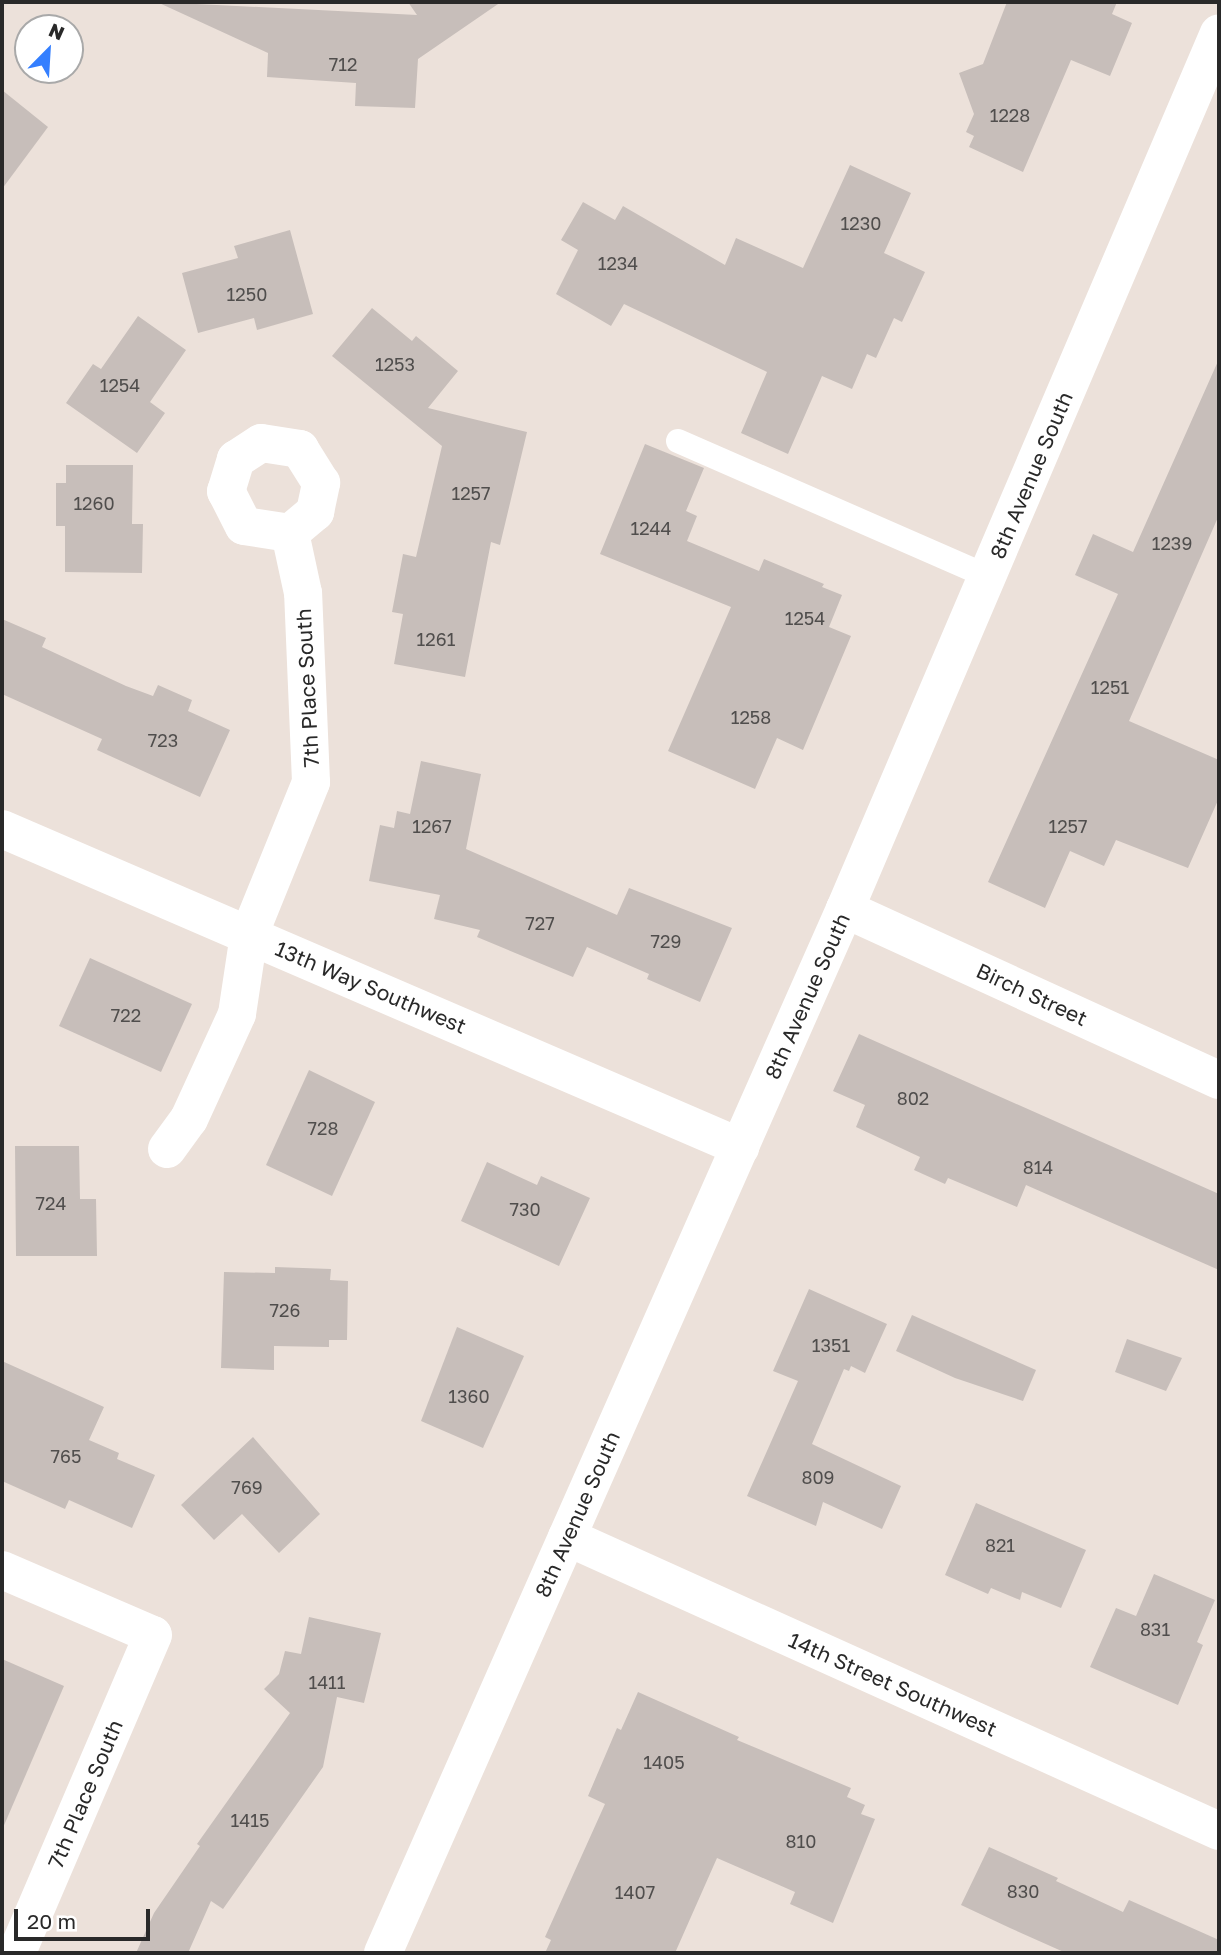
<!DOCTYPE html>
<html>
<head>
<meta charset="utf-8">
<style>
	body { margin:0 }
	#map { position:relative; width:1221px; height:1955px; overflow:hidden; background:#ece1da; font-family:"Golos Text",sans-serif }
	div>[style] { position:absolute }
	.building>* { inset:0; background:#c7beba }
	.service>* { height:24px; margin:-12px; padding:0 12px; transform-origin:12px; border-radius:12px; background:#fff }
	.minor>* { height:38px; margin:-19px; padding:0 19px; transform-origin:19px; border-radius:19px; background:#fff }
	span { translate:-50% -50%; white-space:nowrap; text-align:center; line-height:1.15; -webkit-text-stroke:6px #fff; paint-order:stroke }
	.number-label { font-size:18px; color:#504e4d }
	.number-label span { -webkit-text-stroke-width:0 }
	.street-label { font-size:21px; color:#292929 }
	.frame { position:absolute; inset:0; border:4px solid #292929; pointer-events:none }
	.north { position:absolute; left:14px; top:14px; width:70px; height:70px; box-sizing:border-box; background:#fff; border:2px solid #a9a9a9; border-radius:50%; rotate:24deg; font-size:19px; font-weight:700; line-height:28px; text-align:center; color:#292929 }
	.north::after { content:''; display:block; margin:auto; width:24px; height:32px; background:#347fff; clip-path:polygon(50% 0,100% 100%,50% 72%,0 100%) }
	.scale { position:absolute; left:14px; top:1909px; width:136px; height:32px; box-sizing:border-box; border:4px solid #292929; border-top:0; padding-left:9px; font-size:21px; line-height:24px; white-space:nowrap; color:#292929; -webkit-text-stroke:5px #fff; paint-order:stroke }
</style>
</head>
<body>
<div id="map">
	<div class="building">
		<i style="clip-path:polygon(157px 2px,417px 15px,408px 2px,501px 2px,418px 59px,415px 108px,355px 106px,356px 83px,267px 77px,268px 53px)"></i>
		<i style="clip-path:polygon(1007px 2px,1117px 2px,1112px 14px,1132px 23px,1110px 76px,1071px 60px,1023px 172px,969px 147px,974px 136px,966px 132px,974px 114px,959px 73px,983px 64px)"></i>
		<i style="clip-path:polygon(2px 90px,48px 127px,2px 189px)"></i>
		<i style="clip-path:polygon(850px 165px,911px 193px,884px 253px,925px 272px,902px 322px,894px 318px,876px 358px,867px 354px,852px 389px,822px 376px,788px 454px,741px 433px,767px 372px,624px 304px,611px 326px,556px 294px,578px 250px,561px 240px,583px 202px,615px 220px,623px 206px,725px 265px,736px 238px,803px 268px)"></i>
		<i style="clip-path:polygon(290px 230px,313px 314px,257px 330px,254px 318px,198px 333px,182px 273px,238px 258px,234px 246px)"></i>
		<i style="clip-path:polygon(372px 308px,412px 341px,416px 336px,458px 371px,428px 408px,527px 432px,500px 545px,491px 542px,465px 677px,394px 664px,403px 614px,392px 612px,403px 554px,416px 557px,442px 446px,332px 356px)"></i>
		<i style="clip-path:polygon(138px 316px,186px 350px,150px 402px,165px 413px,137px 453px,66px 403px,93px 364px,101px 369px)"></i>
		<i style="clip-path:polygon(1219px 359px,1219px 515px,1129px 721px,1219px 760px,1219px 798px,1188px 868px,1116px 840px,1104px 866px,1070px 851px,1045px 908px,988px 882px,1118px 594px,1075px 575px,1093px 534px,1133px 552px)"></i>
		<i style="clip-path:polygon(645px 444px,704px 468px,686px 511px,697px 516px,687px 541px,759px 571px,764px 559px,824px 584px,822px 587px,842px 595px,829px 627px,851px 636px,803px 750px,777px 738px,755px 789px,668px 751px,731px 607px,600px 554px)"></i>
		<i style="clip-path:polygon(66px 465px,133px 465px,132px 524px,143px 524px,142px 573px,65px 572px,65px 526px,56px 526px,56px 483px,66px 483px)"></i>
		<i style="clip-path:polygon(2px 619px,46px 638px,42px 647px,126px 686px,153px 696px,158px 685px,192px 700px,188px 711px,230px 730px,200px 797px,97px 750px,102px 739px,2px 694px)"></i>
		<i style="clip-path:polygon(421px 761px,481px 774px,466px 849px,617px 915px,629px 888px,732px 928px,700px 1002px,647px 979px,649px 974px,587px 947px,573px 977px,477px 937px,480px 930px,434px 919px,440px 895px,369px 881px,380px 825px,394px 828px,397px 811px,410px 814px)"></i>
		<i style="clip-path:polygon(90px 958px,192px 1004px,161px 1072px,59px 1026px)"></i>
		<i style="clip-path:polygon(859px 1034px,1219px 1194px,1219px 1270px,1026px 1185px,1017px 1207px,948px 1178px,945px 1184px,914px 1170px,920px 1157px,856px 1127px,865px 1105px,833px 1091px)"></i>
		<i style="clip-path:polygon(309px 1070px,375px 1102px,332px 1196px,266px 1165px)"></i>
		<i style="clip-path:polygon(15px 1146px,79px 1146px,80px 1199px,96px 1199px,97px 1256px,16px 1256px)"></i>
		<i style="clip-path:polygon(487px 1162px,537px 1185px,541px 1176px,590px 1198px,559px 1266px,461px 1221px)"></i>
		<i style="clip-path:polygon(275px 1267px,331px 1269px,330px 1280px,348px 1281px,347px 1340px,329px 1340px,329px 1347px,274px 1346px,274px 1370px,221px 1368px,224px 1272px,275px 1273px)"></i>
		<i style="clip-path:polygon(809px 1289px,887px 1324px,865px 1373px,851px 1366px,849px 1371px,844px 1369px,812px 1444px,901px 1486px,882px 1529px,823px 1502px,816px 1526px,747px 1496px,798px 1381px,773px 1371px)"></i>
		<i style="clip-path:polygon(912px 1315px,1036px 1370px,1023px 1401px,955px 1378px,896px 1351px)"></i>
		<i style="clip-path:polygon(457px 1327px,524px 1356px,483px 1448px,421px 1421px)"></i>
		<i style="clip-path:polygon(1127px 1339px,1182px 1358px,1166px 1391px,1115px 1372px)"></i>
		<i style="clip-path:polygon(2px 1361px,104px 1407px,89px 1440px,119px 1453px,117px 1459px,155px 1475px,132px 1528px,69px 1500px,65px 1509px,2px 1481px)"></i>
		<i style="clip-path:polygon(253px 1437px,320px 1514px,279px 1553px,242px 1514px,214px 1540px,181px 1505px)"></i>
		<i style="clip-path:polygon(976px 1503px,1086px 1550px,1061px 1608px,1022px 1592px,1020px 1600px,991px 1588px,988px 1594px,945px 1575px)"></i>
		<i style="clip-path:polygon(1154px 1574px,1215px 1600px,1197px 1642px,1203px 1645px,1178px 1705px,1090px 1667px,1116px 1608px,1136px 1616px)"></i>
		<i style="clip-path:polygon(309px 1617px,381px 1633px,364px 1703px,337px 1697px,323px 1767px,223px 1909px,211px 1901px,188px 1953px,136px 1953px,154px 1913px,200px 1846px,197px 1844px,290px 1713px,264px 1689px,279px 1674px,285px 1651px,301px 1654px)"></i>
		<i style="clip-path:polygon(2px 1659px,64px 1686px,2px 1830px)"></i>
		<i style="clip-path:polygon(638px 1692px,739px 1737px,737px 1740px,851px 1788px,847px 1797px,865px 1805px,861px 1814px,875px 1819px,833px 1923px,790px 1904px,795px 1892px,717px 1858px,675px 1953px,545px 1953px,551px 1940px,545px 1937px,605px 1804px,588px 1796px,617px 1728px,621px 1730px)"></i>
		<i style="clip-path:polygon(989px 1847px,1058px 1878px,1056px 1881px,1123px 1912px,1129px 1900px,1219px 1940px,1219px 1953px,1066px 1953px,1010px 1928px,961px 1905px)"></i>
	</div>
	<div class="service">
		<i style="left:678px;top:441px;width:337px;rotate:23.6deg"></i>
	</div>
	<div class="minor">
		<i style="left:2px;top:829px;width:804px;rotate:23.31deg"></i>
		<i style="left:845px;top:909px;width:411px;rotate:24.6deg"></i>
		<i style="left:167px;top:1149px;width:37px;rotate:-54deg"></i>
		<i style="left:189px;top:1119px;width:115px;rotate:-65.4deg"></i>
		<i style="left:237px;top:1014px;width:80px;rotate:-81.4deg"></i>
		<i style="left:249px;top:935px;width:165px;rotate:-67.9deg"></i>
		<i style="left:311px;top:782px;width:189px;rotate:-92.4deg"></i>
		<i style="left:303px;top:593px;width:61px;rotate:-102.2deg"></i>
		<i style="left:290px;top:533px;width:33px;rotate:-40deg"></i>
		<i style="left:315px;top:512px;width:30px;rotate:-78deg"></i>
		<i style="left:321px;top:483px;width:40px;rotate:-122deg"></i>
		<i style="left:300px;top:449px;width:39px;rotate:-171deg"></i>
		<i style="left:261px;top:443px;width:30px;rotate:147deg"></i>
		<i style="left:236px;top:459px;width:34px;rotate:107deg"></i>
		<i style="left:226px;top:491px;width:39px;rotate:63deg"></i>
		<i style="left:244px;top:526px;width:47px;rotate:8.7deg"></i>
		<i style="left:567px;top:1537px;width:715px;rotate:24.27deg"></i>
		<i style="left:2px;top:1570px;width:164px;rotate:23.3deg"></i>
		<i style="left:153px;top:1635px;width:346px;rotate:113.2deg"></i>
		<i style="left:383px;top:1953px;width:1142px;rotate:-66.13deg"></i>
		<i style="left:845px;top:909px;width:952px;rotate:-66.88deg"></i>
	</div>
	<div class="number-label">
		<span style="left:343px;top:64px">712</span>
		<span style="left:1010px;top:115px">1228</span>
		<span style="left:861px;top:223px">1230</span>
		<span style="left:618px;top:263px">1234</span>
		<span style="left:247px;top:294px">1250</span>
		<span style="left:395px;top:364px">1253</span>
		<span style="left:120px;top:385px">1254</span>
		<span style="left:471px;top:493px">1257</span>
		<span style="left:94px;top:503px">1260</span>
		<span style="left:651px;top:528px">1244</span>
		<span style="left:1172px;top:543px">1239</span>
		<span style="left:805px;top:618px">1254</span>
		<span style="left:436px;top:639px">1261</span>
		<span style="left:1110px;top:687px">1251</span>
		<span style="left:751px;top:717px">1258</span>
		<span style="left:163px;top:740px">723</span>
		<span style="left:432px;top:826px">1267</span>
		<span style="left:1068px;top:826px">1257</span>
		<span style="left:540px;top:923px">727</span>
		<span style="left:666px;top:941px">729</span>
		<span style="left:126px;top:1015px">722</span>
		<span style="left:913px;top:1098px">802</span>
		<span style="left:323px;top:1128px">728</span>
		<span style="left:1038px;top:1167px">814</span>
		<span style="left:51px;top:1203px">724</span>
		<span style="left:525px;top:1209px">730</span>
		<span style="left:285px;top:1310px">726</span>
		<span style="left:831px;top:1345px">1351</span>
		<span style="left:469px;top:1396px">1360</span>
		<span style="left:66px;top:1456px">765</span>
		<span style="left:818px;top:1477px">809</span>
		<span style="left:247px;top:1487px">769</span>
		<span style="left:1000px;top:1545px">821</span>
		<span style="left:1155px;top:1629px">831</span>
		<span style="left:327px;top:1682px">1411</span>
		<span style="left:664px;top:1762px">1405</span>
		<span style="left:250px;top:1820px">1415</span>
		<span style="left:801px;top:1841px">810</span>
		<span style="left:1023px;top:1891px">830</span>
		<span style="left:635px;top:1892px">1407</span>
	</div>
	<div class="street-label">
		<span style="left:1031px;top:475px;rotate:-67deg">8th Avenue South</span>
		<span style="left:307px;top:688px;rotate:-93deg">7th Place South</span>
		<span style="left:371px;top:987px;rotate:23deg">13th Way Southwest</span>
		<span style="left:1032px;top:994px;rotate:25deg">Birch Street</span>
		<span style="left:807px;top:996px;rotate:-66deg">8th Avenue South</span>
		<span style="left:577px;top:1514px;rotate:-66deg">8th Avenue South</span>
		<span style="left:893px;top:1684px;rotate:24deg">14th Street Southwest</span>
		<span style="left:85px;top:1794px;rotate:-67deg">7th Place South</span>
	</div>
	<div class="frame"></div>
	<div class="north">N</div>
	<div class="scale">20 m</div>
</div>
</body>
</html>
